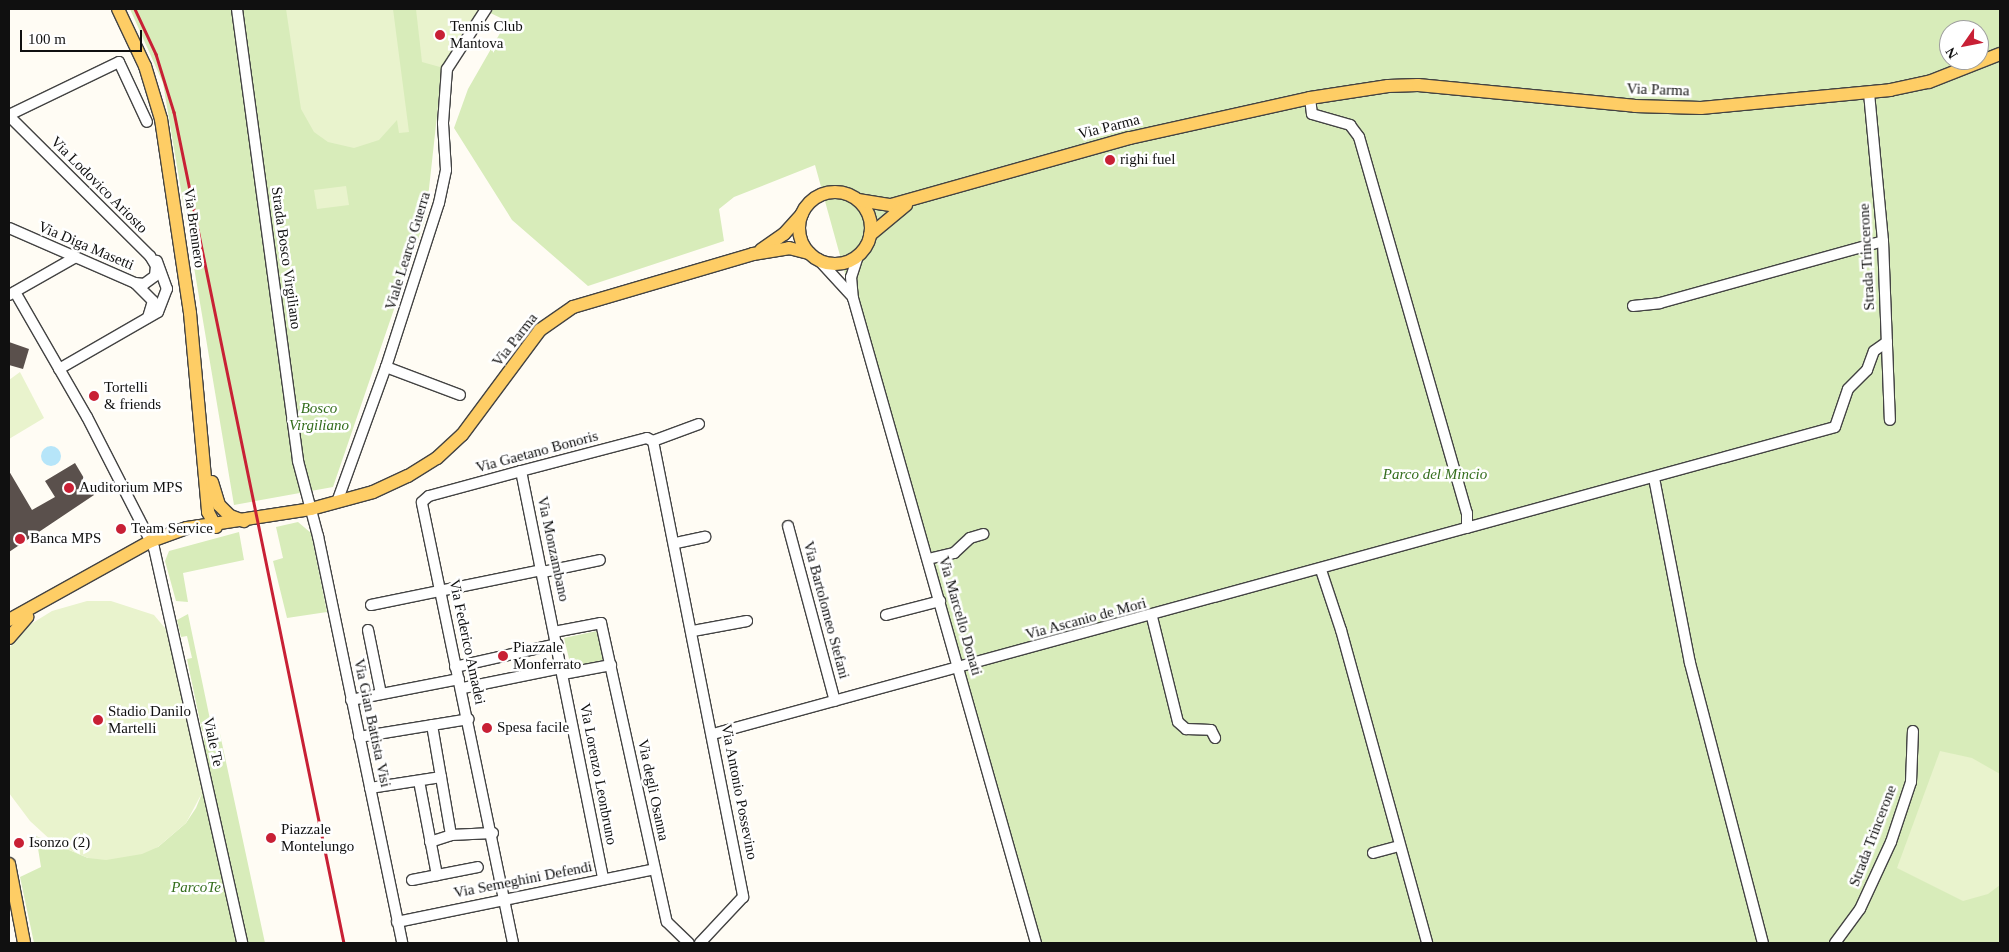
<!DOCTYPE html>
<html>
<head>
<meta charset="utf-8">
<style>
	body { margin:0 }
	#map { position:relative; width:2009px; height:952px; overflow:hidden; background:#fffcf4; font-family:Georgia,serif }
	div>[style] { position:absolute }
	.green>* { inset:0; background:#d8ecba }
	.pitch>* { inset:0; background:#e9f3cd }
	.water>* { inset:0; background:#b6e5f9 }
	.round { border-radius:50% }
	.building>* { inset:0; background:#5a504c }
	.roads { filter:drop-shadow(1px 0 #434343) drop-shadow(-1px 0 #434343) drop-shadow(0 1px #434343) drop-shadow(0 -1px #434343) }
	.minor>* { height:10px; margin:-5px; padding:0 5px; transform-origin:5px; border-radius:5px; background:#fff }
	.major>* { height:12px; margin:-6px; padding:0 6px; transform-origin:6px; border-radius:6px; background:#fecd65 }
	.major>.ring { margin:-6px; padding:0; box-sizing:content-box; background:none; border:12px solid #fecd65; border-radius:50% }
	.rail>* { height:2.5px; margin:-1.25px; padding:0 1.25px; transform-origin:1.25px; border-radius:1.25px; background:#c82035 }
	.dots>* { width:14px; height:14px; translate:-50% -50%; box-sizing:border-box; border:2px solid #fff; border-radius:50% }
	span { translate:-50% -50%; white-space:nowrap; text-align:center; line-height:1.15; -webkit-text-stroke:5px #fff; paint-order:stroke }
	.poi-label { font-size:15px; color:#101010 }
	.left { translate:0 -50%; text-align:left }
	.street-label { font-size:15px; color:#101010 }
	.park-label { font-size:15px; color:#336d1c; font-style:italic }
	.frame { position:absolute; inset:0; border:10px solid #101010; pointer-events:none }
	.north { position:absolute; left:1939px; top:20px; width:50px; height:50px; box-sizing:border-box; background:#fff; border:1px solid #9f9f9f; border-radius:50%; rotate:237deg; font-size:14px; font-weight:700; line-height:20px; text-align:center; color:#101010 }
	.north::after { content:''; display:block; margin:auto; width:18px; height:22px; background:#c82035; clip-path:polygon(50% 0,100% 100%,50% 72%,0 100%) }
	.scale { position:absolute; left:20px; top:30px; width:122px; height:22px; box-sizing:border-box; border:2px solid #101010; border-top:0; padding-left:6px; font-size:15px; line-height:18px; white-space:nowrap; color:#101010; -webkit-text-stroke:4px #fff; paint-order:stroke }
</style>
</head>
<body>
<div id="map">
	<div class="green">
		<i style="clip-path:polygon(130px 9px,481px 9px,442px 70px,426px 216px,333px 487px,234px 505px,163px 83px)"></i>
		<i style="clip-path:polygon(evenodd,482px 9px,2000px 9px,2000px 943px,1030px 943px,815px 165px,734px 197px,719px 209px,724px 241px,588px 286px,512px 220px,454px 128px,468px 89px,507px 21px,482px 9px,1949px 30px,1979px 30px,1979px 60px,1949px 60px,1949px 30px)"></i>
		<i style="clip-path:polygon(298px 522px,311px 533px,327px 612px,287px 618px,273px 561px,283px 558px,276px 527px)"></i>
		<i style="clip-path:polygon(239px 532px,244px 560px,183px 573px,188px 602px,176px 601px,165px 561px,169px 551px)"></i>
		<i style="clip-path:polygon(188px 614px,212px 729px,202px 731px,187px 659px,192px 658px,187px 636px,181px 637px,177px 620px)"></i>
		<i style="clip-path:polygon(597px 631px,603px 660px,571px 667px,564px 638px)"></i>
		<i style="clip-path:polygon(220px 734px,265px 943px,34px 943px,20px 877px,41px 867px,36px 836px,88px 858px,158px 847px,186px 823px,196px 808px,203px 791px,204px 738px)"></i>
	</div>
	<div class="pitch">
		<i style="clip-path:polygon(286px 9px,393px 9px,409px 132px,399px 133px,397px 120px,379px 140px,354px 148px,328px 142px,314px 132px,301px 109px)"></i>
		<i style="clip-path:polygon(416px 9px,479px 9px,440px 67px,422px 62px)"></i>
		<i style="clip-path:polygon(346px 186px,349px 205px,317px 209px,314px 190px)"></i>
		<i style="clip-path:polygon(20px 372px,44px 418px,9px 439px,9px 380px)"></i>
		<i style="clip-path:polygon(111px 601px,154px 615px,170px 634px,203px 791px,186px 823px,158px 847px,142px 854px,106px 860px,88px 858px,55px 844px,30px 821px,9px 793px,9px 648px,31px 624px,52px 611px,87px 601px)"></i>
		<i style="clip-path:polygon(1940px 751px,1972px 758px,2000px 774px,2000px 885px,1988px 894px,1963px 901px,1897px 868px)"></i>
	</div>
	<div class="water">
		<i class="round" style="left:41px;top:446px;width:20px;height:20px"></i>
	</div>
	<div class="building">
		<i style="clip-path:polygon(9px 342px,29px 349px,23px 369px,9px 365px)"></i>
		<i style="clip-path:polygon(75px 463px,94px 495px,9px 552px,9px 471px,32px 510px,55px 497px,45px 481px)"></i>
	</div>
	<div class="roads">
		<div class="minor">
			<i style="left:237px;top:9px;width:456px;rotate:82.3deg"></i>
			<i style="left:298px;top:461px;width:78px;rotate:75.1deg"></i>
			<i style="left:318px;top:536px;width:416px;rotate:78.3deg"></i>
			<i style="left:1869px;top:93px;width:149px;rotate:84.6deg"></i>
			<i style="left:1883px;top:241px;width:179px;rotate:87.8deg"></i>
			<i style="left:1310px;top:98px;width:16px;rotate:83deg"></i>
			<i style="left:1312px;top:114px;width:40px;rotate:16deg"></i>
			<i style="left:1350px;top:125px;width:15px;rotate:53deg"></i>
			<i style="left:1359px;top:137px;width:391px;rotate:74deg"></i>
			<i style="left:1467px;top:513px;width:15px;rotate:90deg"></i>
			<i style="left:9px;top:115px;width:122px;rotate:-25.7deg"></i>
			<i style="left:119px;top:62px;width:66px;rotate:65deg"></i>
			<i style="left:9px;top:116px;width:199px;rotate:44.8deg"></i>
			<i style="left:150px;top:256px;width:12px;rotate:59deg"></i>
			<i style="left:156px;top:266px;width:10px;rotate:96deg"></i>
			<i style="left:155px;top:276px;width:14px;rotate:144deg"></i>
			<i style="left:144px;top:284px;width:9px;rotate:-174deg"></i>
			<i style="left:135px;top:283px;width:137px;rotate:-156.4deg"></i>
			<i style="left:858px;top:256px;width:22px;rotate:108deg"></i>
			<i style="left:851px;top:277px;width:21px;rotate:85deg"></i>
			<i style="left:853px;top:298px;width:670px;rotate:74.16deg"></i>
			<i style="left:818px;top:259px;width:49px;rotate:47.5deg"></i>
			<i style="left:136px;top:284px;width:24px;rotate:45deg"></i>
			<i style="left:153px;top:301px;width:17px;rotate:107deg"></i>
			<i style="left:15px;top:292px;width:144px;rotate:60.1deg"></i>
			<i style="left:87px;top:417px;width:147px;rotate:62.9deg"></i>
			<i style="left:154px;top:548px;width:405px;rotate:77.4deg"></i>
			<i style="left:9px;top:295px;width:75px;rotate:-29.6deg"></i>
			<i style="left:1633px;top:306px;width:27px;rotate:-6deg"></i>
			<i style="left:1660px;top:303px;width:231px;rotate:-15.5deg"></i>
			<i style="left:386px;top:367px;width:79px;rotate:20.7deg"></i>
			<i style="left:59px;top:369px;width:114px;rotate:-29.9deg"></i>
			<i style="left:158px;top:312px;width:25px;rotate:-69deg"></i>
			<i style="left:167px;top:289px;width:30px;rotate:-110deg"></i>
			<i style="left:653px;top:441px;width:465px;rotate:78.8deg"></i>
			<i style="left:743px;top:897px;width:63px;rotate:133.1deg"></i>
			<i style="left:653px;top:441px;width:49px;rotate:-20.3deg"></i>
			<i style="left:521px;top:471px;width:416px;rotate:78.6deg"></i>
			<i style="left:1654px;top:478px;width:188px;rotate:79deg"></i>
			<i style="left:1690px;top:663px;width:289px;rotate:75.4deg"></i>
			<i style="left:337px;top:502px;width:144px;rotate:-70.1deg"></i>
			<i style="left:386px;top:367px;width:172px;rotate:-72.1deg"></i>
			<i style="left:439px;top:203px;width:34px;rotate:-78deg"></i>
			<i style="left:446px;top:170px;width:47px;rotate:-93.7deg"></i>
			<i style="left:443px;top:123px;width:54px;rotate:-85.8deg"></i>
			<i style="left:447px;top:69px;width:72px;rotate:-57deg"></i>
			<i style="left:788px;top:526px;width:181px;rotate:75deg"></i>
			<i style="left:676px;top:543px;width:30px;rotate:-12deg"></i>
			<i style="left:928px;top:559px;width:27px;rotate:-13deg"></i>
			<i style="left:954px;top:553px;width:22px;rotate:-43deg"></i>
			<i style="left:970px;top:538px;width:14px;rotate:-17deg"></i>
			<i style="left:1321px;top:570px;width:63px;rotate:71.6deg"></i>
			<i style="left:1341px;top:630px;width:325px;rotate:74.6deg"></i>
			<i style="left:543px;top:572px;width:58px;rotate:-11.9deg"></i>
			<i style="left:371px;top:605px;width:175px;rotate:-11.6deg"></i>
			<i style="left:886px;top:615px;width:56px;rotate:-14.5deg"></i>
			<i style="left:1152px;top:617px;width:108px;rotate:76.1deg"></i>
			<i style="left:1178px;top:722px;width:11px;rotate:41deg"></i>
			<i style="left:1186px;top:729px;width:25px;rotate:2deg"></i>
			<i style="left:1211px;top:730px;width:9px;rotate:63deg"></i>
			<i style="left:368px;top:630px;width:65px;rotate:78.5deg"></i>
			<i style="left:693px;top:631px;width:55px;rotate:-10.5deg"></i>
			<i style="left:554px;top:632px;width:48px;rotate:-10.8deg"></i>
			<i style="left:601px;top:623px;width:306px;rotate:77.6deg"></i>
			<i style="left:667px;top:922px;width:30px;rotate:44deg"></i>
			<i style="left:455px;top:667px;width:105px;rotate:-12.7deg"></i>
			<i style="left:563px;top:674px;width:49px;rotate:-10.6deg"></i>
			<i style="left:463px;top:688px;width:100px;rotate:-11.5deg"></i>
			<i style="left:351px;top:700px;width:110px;rotate:-11deg"></i>
			<i style="left:432px;top:725px;width:53px;rotate:80.2deg"></i>
			<i style="left:713px;top:734px;width:1163px;rotate:-15.3deg"></i>
			<i style="left:1835px;top:427px;width:40px;rotate:-71.1deg"></i>
			<i style="left:1848px;top:389px;width:27px;rotate:-45deg"></i>
			<i style="left:1867px;top:370px;width:20px;rotate:-70deg"></i>
			<i style="left:1874px;top:351px;width:16px;rotate:-35deg"></i>
			<i style="left:359px;top:737px;width:111px;rotate:-9.3deg"></i>
			<i style="left:419px;top:781px;width:96px;rotate:79.2deg"></i>
			<i style="left:370px;top:788px;width:72px;rotate:-8.8deg"></i>
			<i style="left:441px;top:777px;width:59px;rotate:80.2deg"></i>
			<i style="left:451px;top:835px;width:42px;rotate:-2.7deg"></i>
			<i style="left:430px;top:842px;width:22px;rotate:-18deg"></i>
			<i style="left:1373px;top:853px;width:27px;rotate:-15deg"></i>
			<i style="left:412px;top:880px;width:67px;rotate:-11.1deg"></i>
			<i style="left:397px;top:922px;width:263px;rotate:-11.6deg"></i>
			<i style="left:513px;top:943px;width:450px;rotate:-101.7deg"></i>
			<i style="left:422px;top:502px;width:9px;rotate:-41deg"></i>
			<i style="left:429px;top:496px;width:95px;rotate:-15.2deg"></i>
			<i style="left:521px;top:471px;width:130px;rotate:-14.7deg"></i>
			<i style="left:647px;top:438px;width:7px;rotate:27deg"></i>
			<i style="left:1835px;top:943px;width:42px;rotate:-53.7deg"></i>
			<i style="left:1860px;top:909px;width:74px;rotate:-65.2deg"></i>
			<i style="left:1891px;top:842px;width:63px;rotate:-71.6deg"></i>
			<i style="left:1911px;top:782px;width:51px;rotate:-87.8deg"></i>
		</div>
		<div class="major">
			<i style="left:118px;top:9px;width:63px;rotate:64.7deg"></i>
			<i style="left:145px;top:66px;width:55px;rotate:73.2deg"></i>
			<i style="left:161px;top:119px;width:196px;rotate:81.5deg"></i>
			<i style="left:190px;top:313px;width:200px;rotate:84.8deg"></i>
			<i style="left:208px;top:512px;width:17px;rotate:62deg"></i>
			<i class="ring" style="left:799px;top:192px;width:60px;height:60px"></i>
			<i style="left:858px;top:200px;width:33px;rotate:9deg"></i>
			<i style="left:891px;top:205px;width:248px;rotate:-15.7deg"></i>
			<i style="left:1130px;top:138px;width:184px;rotate:-12.5deg"></i>
			<i style="left:1310px;top:98px;width:79px;rotate:-8.7deg"></i>
			<i style="left:1388px;top:86px;width:30px;rotate:-2deg"></i>
			<i style="left:1418px;top:85px;width:218px;rotate:5.5deg"></i>
			<i style="left:1635px;top:106px;width:66px;rotate:1.7deg"></i>
			<i style="left:1701px;top:108px;width:190px;rotate:-5.4deg"></i>
			<i style="left:1890px;top:90px;width:40px;rotate:-12deg"></i>
			<i style="left:1929px;top:82px;width:76px;rotate:-21.5deg"></i>
			<i style="left:870px;top:235px;width:47px;rotate:-39.8deg"></i>
			<i style="left:761px;top:250px;width:28px;rotate:-35deg"></i>
			<i style="left:784px;top:234px;width:27px;rotate:-48deg"></i>
			<i style="left:212px;top:482px;width:24px;rotate:73deg"></i>
			<i style="left:219px;top:505px;width:16px;rotate:45deg"></i>
			<i style="left:230px;top:516px;width:15px;rotate:20deg"></i>
			<i style="left:9px;top:620px;width:162px;rotate:-29.1deg"></i>
			<i style="left:151px;top:541px;width:38px;rotate:-20deg"></i>
			<i style="left:187px;top:528px;width:125px;rotate:-8.7deg"></i>
			<i style="left:311px;top:509px;width:64px;rotate:-15.3deg"></i>
			<i style="left:373px;top:492px;width:38px;rotate:-25deg"></i>
			<i style="left:408px;top:476px;width:34px;rotate:-32deg"></i>
			<i style="left:437px;top:458px;width:34px;rotate:-43deg"></i>
			<i style="left:462px;top:435px;width:131px;rotate:-53.4deg"></i>
			<i style="left:540px;top:330px;width:40px;rotate:-34.9deg"></i>
			<i style="left:573px;top:307px;width:188px;rotate:-16.4deg"></i>
			<i style="left:753px;top:254px;width:36px;rotate:-9deg"></i>
			<i style="left:789px;top:248px;width:21px;rotate:14deg"></i>
			<i style="left:9px;top:638px;width:28px;rotate:-49deg"></i>
			<i style="left:9px;top:864px;width:80px;rotate:79.2deg"></i>
		</div>
	</div>
	<div class="rail">
		<i style="left:135px;top:9px;width:50px;rotate:65deg"></i>
		<i style="left:156px;top:54px;width:61px;rotate:72.8deg"></i>
		<i style="left:174px;top:112px;width:848px;rotate:78.44deg"></i>
	</div>
	<div class="dots">
		<i style="left:440px;top:35px;background:#c82035"></i>
		<i style="left:1110px;top:160px;background:#c82035"></i>
		<i style="left:94px;top:396px;background:#c82035"></i>
		<i style="left:69px;top:488px;background:#c82035"></i>
		<i style="left:121px;top:529px;background:#c82035"></i>
		<i style="left:20px;top:539px;background:#c82035"></i>
		<i style="left:503px;top:656px;background:#c82035"></i>
		<i style="left:98px;top:720px;background:#c82035"></i>
		<i style="left:487px;top:728px;background:#c82035"></i>
		<i style="left:271px;top:838px;background:#c82035"></i>
		<i style="left:19px;top:843px;background:#c82035"></i>
	</div>
	<div class="poi-label">
		<span class="left" style="left:450px;top:35px">Tennis Club<br>Mantova</span>
		<span class="left" style="left:1120px;top:160px">righi fuel</span>
		<span class="left" style="left:104px;top:396px">Tortelli<br>&amp; friends</span>
		<span class="left" style="left:79px;top:488px">Auditorium MPS</span>
		<span class="left" style="left:131px;top:529px">Team Service</span>
		<span class="left" style="left:30px;top:539px">Banca MPS</span>
		<span class="left" style="left:513px;top:656px">Piazzale<br>Monferrato</span>
		<span class="left" style="left:108px;top:720px">Stadio Danilo<br>Martelli</span>
		<span class="left" style="left:497px;top:728px">Spesa facile</span>
		<span class="left" style="left:281px;top:838px">Piazzale<br>Montelungo</span>
		<span class="left" style="left:29px;top:843px">Isonzo (2)</span>
	</div>
	<div class="street-label">
		<span style="left:1658px;top:90px;rotate:2deg">Via Parma</span>
		<span style="left:1109px;top:127px;rotate:-14deg">Via Parma</span>
		<span style="left:99px;top:185px;rotate:45deg">Via Lodovico Ariosto</span>
		<span style="left:194px;top:228px;rotate:82deg">Via Brennero</span>
		<span style="left:86px;top:246px;rotate:23deg">Via Diga Masetti</span>
		<span style="left:408px;top:251px;rotate:-73deg">Viale Learco Guerra</span>
		<span style="left:1867px;top:257px;rotate:-93deg">Strada Trincerone</span>
		<span style="left:286px;top:258px;rotate:82deg">Strada Bosco Virgiliano</span>
		<span style="left:515px;top:340px;rotate:-52deg">Via Parma</span>
		<span style="left:537px;top:452px;rotate:-15deg">Via Gaetano Bonoris</span>
		<span style="left:553px;top:549px;rotate:78deg">Via Monzambano</span>
		<span style="left:826px;top:610px;rotate:75deg">Via Bartolomeo Stefani</span>
		<span style="left:960px;top:616px;rotate:74deg">Via Marcello Donati</span>
		<span style="left:1086px;top:619px;rotate:-15deg">Via Ascanio de Mori</span>
		<span style="left:467px;top:642px;rotate:78deg">Via Federico Amadei</span>
		<span style="left:372px;top:723px;rotate:78deg">Via Gian Battista Visi</span>
		<span style="left:213px;top:742px;rotate:78deg">Viale Te</span>
		<span style="left:598px;top:774px;rotate:79deg">Via Lorenzo Leonbruno</span>
		<span style="left:653px;top:790px;rotate:78deg">Via degli Osanna</span>
		<span style="left:739px;top:792px;rotate:79deg">Via Antonio Possevino</span>
		<span style="left:1873px;top:836px;rotate:-69deg">Strada Trincerone</span>
		<span style="left:523px;top:880px;rotate:-11deg">Via Semeghini Defendi</span>
	</div>
	<div class="park-label">
		<span style="left:319px;top:417px">Bosco<br>Virgiliano</span>
		<span style="left:1435px;top:475px">Parco del Mincio</span>
		<span style="left:196px;top:888px">ParcoTe</span>
	</div>
	<div class="frame"></div>
	<div class="north">N</div>
	<div class="scale">100 m</div>
</div>
</body>
</html>
